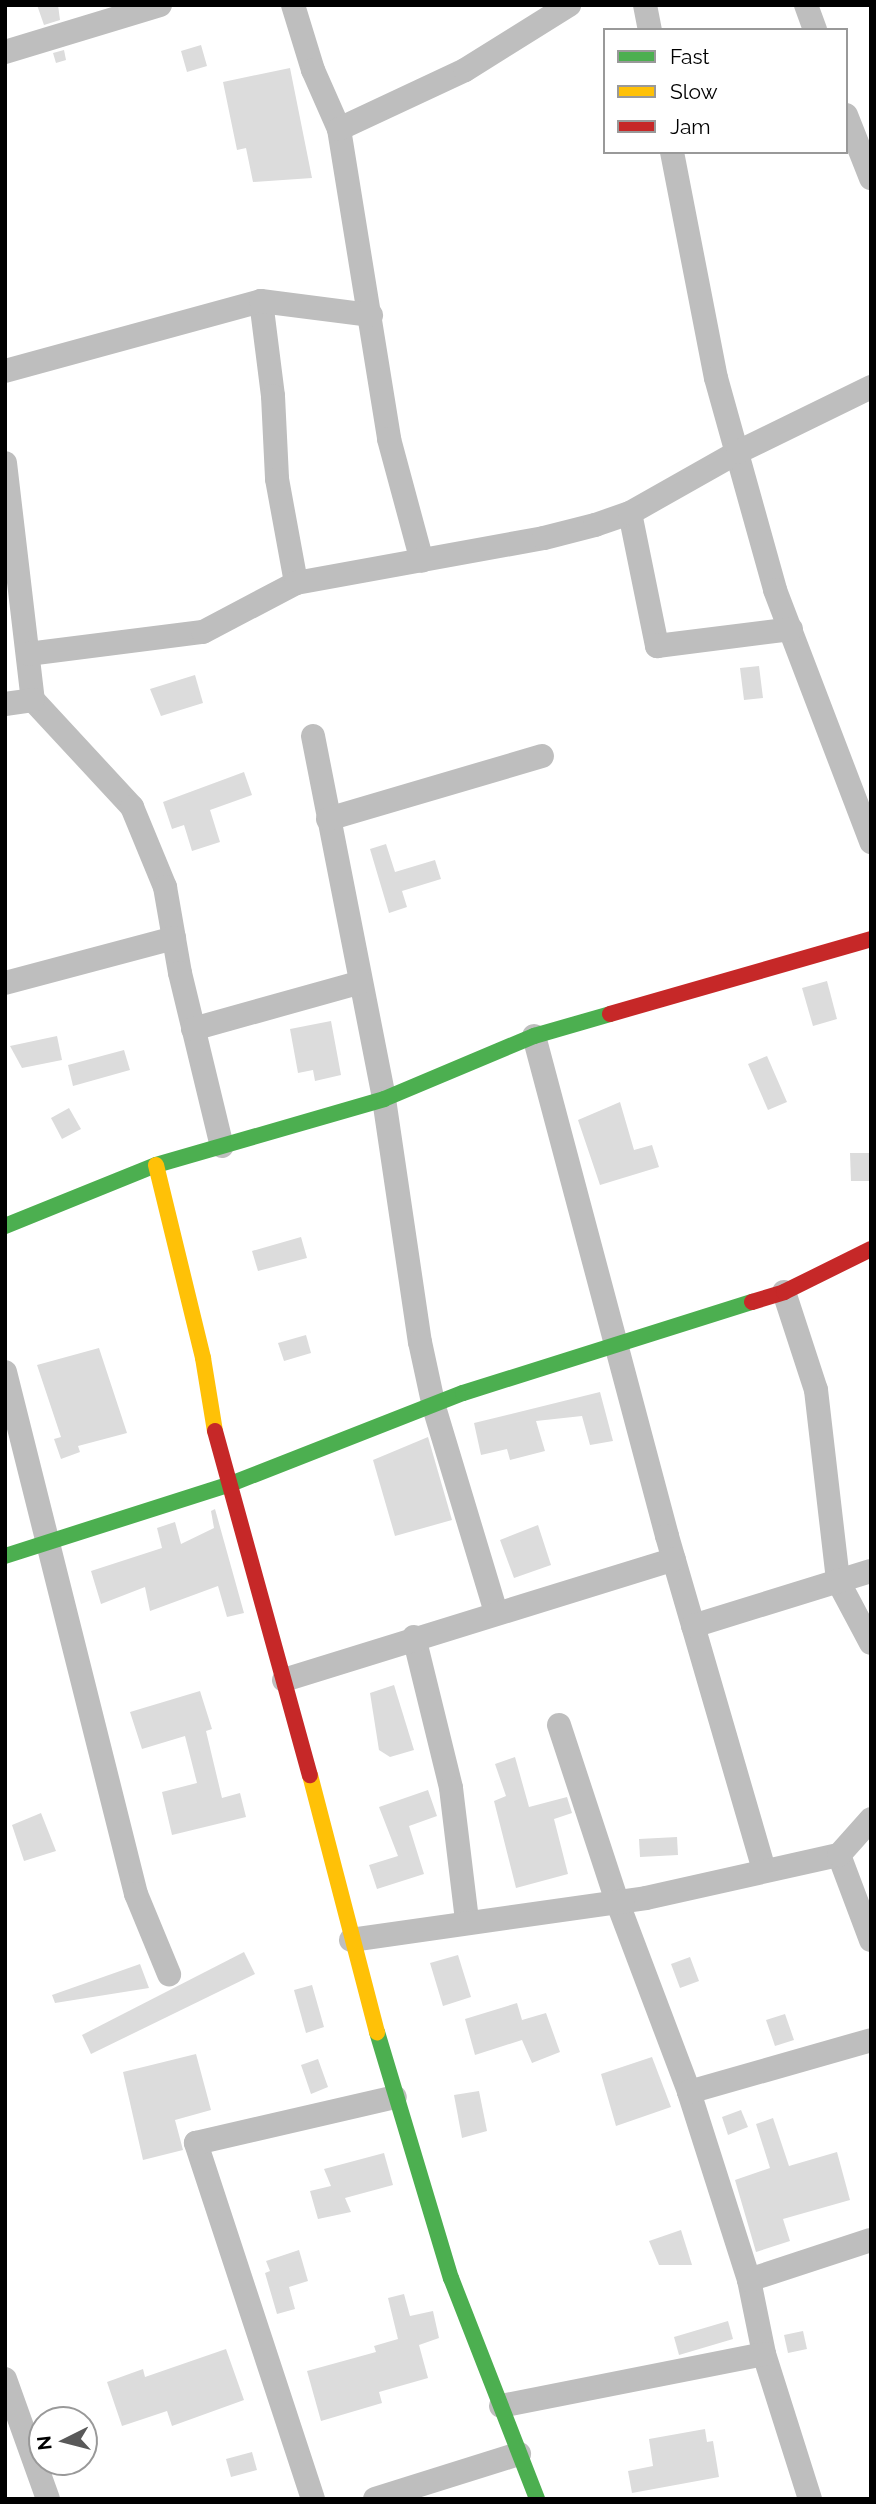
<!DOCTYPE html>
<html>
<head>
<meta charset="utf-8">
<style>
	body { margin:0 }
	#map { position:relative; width:876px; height:2504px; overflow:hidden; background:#fff; font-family:Raleway,sans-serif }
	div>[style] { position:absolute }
	.building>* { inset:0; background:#dcdcdc }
	.street>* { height:24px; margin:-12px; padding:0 12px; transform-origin:12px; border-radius:12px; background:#bebebe }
	.fast>* { height:16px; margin:-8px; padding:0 8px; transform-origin:8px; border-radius:8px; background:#4caf50 }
	.slow>* { height:16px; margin:-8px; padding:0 8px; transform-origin:8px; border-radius:8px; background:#ffc107 }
	.jam>* { height:16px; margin:-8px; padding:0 8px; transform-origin:8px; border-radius:8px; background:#c62828 }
	span { translate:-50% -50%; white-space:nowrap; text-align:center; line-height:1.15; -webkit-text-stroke:5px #fff; paint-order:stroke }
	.frame { position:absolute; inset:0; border:7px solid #000; pointer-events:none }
	.legend { position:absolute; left:603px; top:28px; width:245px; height:126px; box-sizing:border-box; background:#fff; border:2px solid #999; margin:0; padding:9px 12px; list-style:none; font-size:21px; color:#000 }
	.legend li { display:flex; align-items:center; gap:14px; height:35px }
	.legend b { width:35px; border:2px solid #999 }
	.north { position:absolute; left:28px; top:2406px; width:70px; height:70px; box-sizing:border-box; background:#fff; border:2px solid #999; border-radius:50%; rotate:264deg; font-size:19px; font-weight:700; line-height:28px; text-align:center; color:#000 }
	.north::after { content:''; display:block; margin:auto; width:24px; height:32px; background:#595959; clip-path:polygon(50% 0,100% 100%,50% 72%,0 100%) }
</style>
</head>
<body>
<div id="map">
	<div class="building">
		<i style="clip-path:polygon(37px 5px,58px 5px,60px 20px,44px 25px)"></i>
		<i style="clip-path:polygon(201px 45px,207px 66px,187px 72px,181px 51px)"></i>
		<i style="clip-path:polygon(64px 50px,66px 60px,56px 63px,53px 53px)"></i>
		<i style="clip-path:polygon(290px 68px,312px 178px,253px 182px,246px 148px,237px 150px,223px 82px)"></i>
		<i style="clip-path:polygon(759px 666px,763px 698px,744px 700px,740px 668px)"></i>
		<i style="clip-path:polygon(195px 675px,203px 703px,161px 716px,150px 689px)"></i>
		<i style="clip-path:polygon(244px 772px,252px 795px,210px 810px,220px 842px,192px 851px,184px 825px,172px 829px,163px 802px)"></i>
		<i style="clip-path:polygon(386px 844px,395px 872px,435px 860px,441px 879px,402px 891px,407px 907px,389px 913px,370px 849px)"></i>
		<i style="clip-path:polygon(827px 981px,837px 1019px,813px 1026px,802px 988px)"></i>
		<i style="clip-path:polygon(331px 1021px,341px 1075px,315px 1081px,313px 1070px,298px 1073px,290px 1029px)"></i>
		<i style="clip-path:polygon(57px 1036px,62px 1060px,22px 1068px,10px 1046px)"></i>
		<i style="clip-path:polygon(124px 1050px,130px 1070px,73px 1086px,68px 1065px)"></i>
		<i style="clip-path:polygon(767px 1056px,787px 1102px,768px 1110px,748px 1064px)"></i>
		<i style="clip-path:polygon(620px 1102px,634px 1150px,652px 1145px,659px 1167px,600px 1185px,578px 1120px)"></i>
		<i style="clip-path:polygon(69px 1108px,81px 1129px,62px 1139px,51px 1118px)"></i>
		<i style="clip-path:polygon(850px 1153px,871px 1153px,871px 1181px,851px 1181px)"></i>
		<i style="clip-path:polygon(301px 1237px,307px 1258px,258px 1271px,252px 1251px)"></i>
		<i style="clip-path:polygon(306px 1335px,311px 1353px,284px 1361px,278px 1343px)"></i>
		<i style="clip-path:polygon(99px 1348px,127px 1433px,78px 1446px,80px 1452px,61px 1459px,54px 1439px,61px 1437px,37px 1365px)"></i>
		<i style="clip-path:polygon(600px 1392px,613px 1441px,590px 1445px,582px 1416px,536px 1421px,545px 1451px,510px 1460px,507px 1449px,481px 1455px,474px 1423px)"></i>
		<i style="clip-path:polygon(428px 1437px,452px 1520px,395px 1536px,373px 1460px)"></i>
		<i style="clip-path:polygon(215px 1509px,244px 1613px,227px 1617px,218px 1586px,150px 1611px,145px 1587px,101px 1604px,91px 1571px,162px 1548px,157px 1528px,175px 1522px,181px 1544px,214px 1528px,211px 1511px)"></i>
		<i style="clip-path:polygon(538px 1525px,551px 1565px,514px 1578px,500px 1540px)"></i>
		<i style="clip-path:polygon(394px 1685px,414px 1750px,390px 1757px,379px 1750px,370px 1693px)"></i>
		<i style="clip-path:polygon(200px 1691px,212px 1729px,206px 1731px,222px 1798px,240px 1793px,246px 1817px,172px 1835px,162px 1792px,197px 1783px,185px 1736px,142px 1749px,130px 1712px)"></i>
		<i style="clip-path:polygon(515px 1757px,529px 1807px,567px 1797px,572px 1813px,554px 1819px,568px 1874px,516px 1888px,494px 1801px,506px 1796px,495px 1764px)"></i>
		<i style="clip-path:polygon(428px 1790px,437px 1816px,409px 1826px,424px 1874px,377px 1889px,369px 1865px,398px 1856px,379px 1807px)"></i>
		<i style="clip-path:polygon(41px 1813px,56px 1851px,24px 1861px,12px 1825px)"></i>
		<i style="clip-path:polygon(677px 1837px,678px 1855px,640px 1857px,639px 1839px)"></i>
		<i style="clip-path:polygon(244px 1952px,255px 1974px,91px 2054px,82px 2035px)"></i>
		<i style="clip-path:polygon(458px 1955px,471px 1997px,443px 2006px,430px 1963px)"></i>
		<i style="clip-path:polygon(690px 1957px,699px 1981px,680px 1988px,671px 1964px)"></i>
		<i style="clip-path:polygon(140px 1964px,149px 1988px,55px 2003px,52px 1995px)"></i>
		<i style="clip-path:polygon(312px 1985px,324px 2027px,306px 2033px,294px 1990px)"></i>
		<i style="clip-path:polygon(517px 2003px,522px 2020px,546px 2013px,560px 2052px,532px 2063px,522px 2040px,475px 2055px,465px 2019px)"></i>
		<i style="clip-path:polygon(785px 2014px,794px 2040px,775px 2046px,766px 2020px)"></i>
		<i style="clip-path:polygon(196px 2054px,211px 2110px,175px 2120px,183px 2150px,143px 2160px,123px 2072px)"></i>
		<i style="clip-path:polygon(652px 2057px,671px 2107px,616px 2126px,601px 2074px)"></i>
		<i style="clip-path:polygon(318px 2059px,328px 2087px,311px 2094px,301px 2065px)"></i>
		<i style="clip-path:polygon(479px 2091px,487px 2131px,462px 2138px,454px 2095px)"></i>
		<i style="clip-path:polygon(741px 2110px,748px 2127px,728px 2135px,722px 2117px)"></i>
		<i style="clip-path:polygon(773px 2118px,789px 2166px,837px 2152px,850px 2200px,783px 2219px,790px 2241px,756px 2252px,735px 2180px,770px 2168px,756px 2124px)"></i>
		<i style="clip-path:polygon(384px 2153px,393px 2185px,345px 2198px,351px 2212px,318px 2219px,310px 2191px,331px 2186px,324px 2169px)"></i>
		<i style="clip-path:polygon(681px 2230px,692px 2265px,659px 2265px,649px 2241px)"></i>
		<i style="clip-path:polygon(299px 2250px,308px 2281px,289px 2287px,295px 2309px,277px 2314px,265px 2273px,270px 2271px,266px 2261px)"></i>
		<i style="clip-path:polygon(404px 2294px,410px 2316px,433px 2311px,439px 2338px,419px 2345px,428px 2378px,379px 2392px,382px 2403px,321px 2421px,307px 2371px,376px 2352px,374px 2346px,398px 2339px,388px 2298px)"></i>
		<i style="clip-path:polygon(728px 2321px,733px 2339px,679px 2355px,674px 2337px)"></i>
		<i style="clip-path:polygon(803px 2331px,807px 2349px,788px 2353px,784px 2335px)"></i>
		<i style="clip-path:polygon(226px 2349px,244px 2400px,172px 2426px,167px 2411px,122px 2426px,107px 2382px,143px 2369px,145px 2377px)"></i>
		<i style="clip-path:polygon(705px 2429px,707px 2442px,713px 2441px,719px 2477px,632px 2493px,628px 2471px,653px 2466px,649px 2439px)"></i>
		<i style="clip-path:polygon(252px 2452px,257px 2470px,231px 2477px,226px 2459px)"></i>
	</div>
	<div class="street">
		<i style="left:293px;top:5px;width:68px;rotate:72.9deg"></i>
		<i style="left:313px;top:70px;width:64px;rotate:66.2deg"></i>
		<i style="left:339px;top:129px;width:314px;rotate:80.8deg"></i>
		<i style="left:389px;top:439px;width:126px;rotate:74.9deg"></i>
		<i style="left:645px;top:5px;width:25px;rotate:79deg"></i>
		<i style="left:806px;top:5px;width:27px;rotate:70deg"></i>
		<i style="left:5px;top:52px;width:162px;rotate:-16.9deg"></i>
		<i style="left:846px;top:115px;width:68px;rotate:68.4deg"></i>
		<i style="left:339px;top:129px;width:139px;rotate:-25.1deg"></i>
		<i style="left:465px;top:70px;width:123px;rotate:-32deg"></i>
		<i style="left:672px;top:152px;width:230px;rotate:79deg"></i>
		<i style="left:716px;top:378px;width:220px;rotate:74.4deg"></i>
		<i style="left:775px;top:590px;width:270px;rotate:69.1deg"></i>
		<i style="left:261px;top:301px;width:96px;rotate:82.8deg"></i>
		<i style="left:273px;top:396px;width:83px;rotate:87.2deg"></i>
		<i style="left:277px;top:479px;width:106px;rotate:79.6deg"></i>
		<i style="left:5px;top:371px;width:265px;rotate:-15.3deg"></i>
		<i style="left:261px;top:301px;width:111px;rotate:7.3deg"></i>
		<i style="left:5px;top:463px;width:239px;rotate:83.3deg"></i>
		<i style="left:33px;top:700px;width:146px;rotate:47.2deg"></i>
		<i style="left:132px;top:807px;width:87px;rotate:67.6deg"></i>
		<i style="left:165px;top:887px;width:87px;rotate:80.1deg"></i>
		<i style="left:180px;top:973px;width:178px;rotate:76.4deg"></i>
		<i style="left:630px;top:513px;width:136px;rotate:78.5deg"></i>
		<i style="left:657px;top:646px;width:135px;rotate:-7.2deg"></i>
		<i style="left:28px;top:654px;width:176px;rotate:-7.2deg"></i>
		<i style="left:203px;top:632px;width:105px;rotate:-27.8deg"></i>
		<i style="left:296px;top:583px;width:252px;rotate:-10.3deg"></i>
		<i style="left:544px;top:538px;width:53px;rotate:-14.3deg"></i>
		<i style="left:595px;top:525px;width:37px;rotate:-19deg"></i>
		<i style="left:630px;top:513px;width:124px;rotate:-29.5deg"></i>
		<i style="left:738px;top:452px;width:148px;rotate:-26deg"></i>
		<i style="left:5px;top:704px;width:28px;rotate:-8deg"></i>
		<i style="left:313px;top:736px;width:370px;rotate:78.9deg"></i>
		<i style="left:384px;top:1099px;width:246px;rotate:81.6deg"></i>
		<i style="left:420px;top:1342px;width:66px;rotate:77.8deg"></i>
		<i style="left:434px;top:1407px;width:214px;rotate:73.2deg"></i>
		<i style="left:328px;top:819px;width:223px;rotate:-16.4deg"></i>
		<i style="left:5px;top:983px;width:175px;rotate:-14.9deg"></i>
		<i style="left:193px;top:1029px;width:174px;rotate:-15.6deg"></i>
		<i style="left:534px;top:1036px;width:517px;rotate:75.1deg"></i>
		<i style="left:667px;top:1536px;width:347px;rotate:73.8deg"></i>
		<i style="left:784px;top:1292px;width:103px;rotate:71.9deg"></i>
		<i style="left:816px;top:1390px;width:192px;rotate:83.4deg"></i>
		<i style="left:838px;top:1581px;width:70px;rotate:62deg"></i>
		<i style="left:5px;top:1372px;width:538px;rotate:75.91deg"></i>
		<i style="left:136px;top:1894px;width:87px;rotate:67.6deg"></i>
		<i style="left:693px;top:1626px;width:186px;rotate:-17.2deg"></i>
		<i style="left:414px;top:1637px;width:155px;rotate:76.2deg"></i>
		<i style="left:451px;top:1788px;width:134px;rotate:83.1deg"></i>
		<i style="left:284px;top:1680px;width:408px;rotate:-17.2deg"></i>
		<i style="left:559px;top:1725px;width:185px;rotate:71.8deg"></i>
		<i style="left:617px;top:1901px;width:204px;rotate:69.3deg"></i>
		<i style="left:689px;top:2092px;width:197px;rotate:72.3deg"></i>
		<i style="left:749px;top:2280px;width:76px;rotate:78.5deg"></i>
		<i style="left:764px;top:2354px;width:152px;rotate:72.4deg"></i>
		<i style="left:839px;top:1855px;width:91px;rotate:69.4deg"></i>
		<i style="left:351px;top:1940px;width:298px;rotate:-8.1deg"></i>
		<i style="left:646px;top:1898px;width:198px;rotate:-12.6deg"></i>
		<i style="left:839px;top:1855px;width:48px;rotate:-48.4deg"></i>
		<i style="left:689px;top:2092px;width:189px;rotate:-15.9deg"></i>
		<i style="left:749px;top:2280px;width:128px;rotate:-18.2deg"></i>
		<i style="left:5px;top:2379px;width:127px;rotate:70.3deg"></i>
		<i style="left:501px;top:2406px;width:268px;rotate:-11.2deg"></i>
		<i style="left:313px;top:2499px;width:375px;rotate:-108.2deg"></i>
		<i style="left:196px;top:2143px;width:204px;rotate:-13deg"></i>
		<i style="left:375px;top:2499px;width:151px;rotate:-17.4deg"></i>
	</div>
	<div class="fast">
		<i style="left:5px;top:1226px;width:163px;rotate:-22deg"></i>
		<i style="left:156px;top:1165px;width:237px;rotate:-16.1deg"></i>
		<i style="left:384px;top:1099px;width:163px;rotate:-22.8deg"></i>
		<i style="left:534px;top:1036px;width:79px;rotate:-16.1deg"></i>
		<i style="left:5px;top:1556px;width:234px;rotate:-17.7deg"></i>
		<i style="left:228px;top:1485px;width:252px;rotate:-21.4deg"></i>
		<i style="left:463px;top:1393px;width:303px;rotate:-17.5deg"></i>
		<i style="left:377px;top:2032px;width:257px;rotate:73.3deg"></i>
		<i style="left:451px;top:2278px;width:237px;rotate:68.7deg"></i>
	</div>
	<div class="slow">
		<i style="left:156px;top:1165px;width:199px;rotate:76.3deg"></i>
		<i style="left:203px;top:1358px;width:74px;rotate:80.7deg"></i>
		<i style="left:310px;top:1775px;width:266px;rotate:75.4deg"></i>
	</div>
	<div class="jam">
		<i style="left:610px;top:1014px;width:272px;rotate:-16deg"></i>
		<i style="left:752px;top:1302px;width:34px;rotate:-17deg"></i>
		<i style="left:784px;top:1292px;width:97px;rotate:-26.3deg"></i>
		<i style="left:215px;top:1431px;width:357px;rotate:74.6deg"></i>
	</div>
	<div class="frame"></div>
	<ul class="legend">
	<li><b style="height:9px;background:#4caf50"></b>Fast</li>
	<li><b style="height:9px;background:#ffc107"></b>Slow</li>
	<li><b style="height:9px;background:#c62828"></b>Jam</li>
	</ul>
	<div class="north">N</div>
</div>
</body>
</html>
